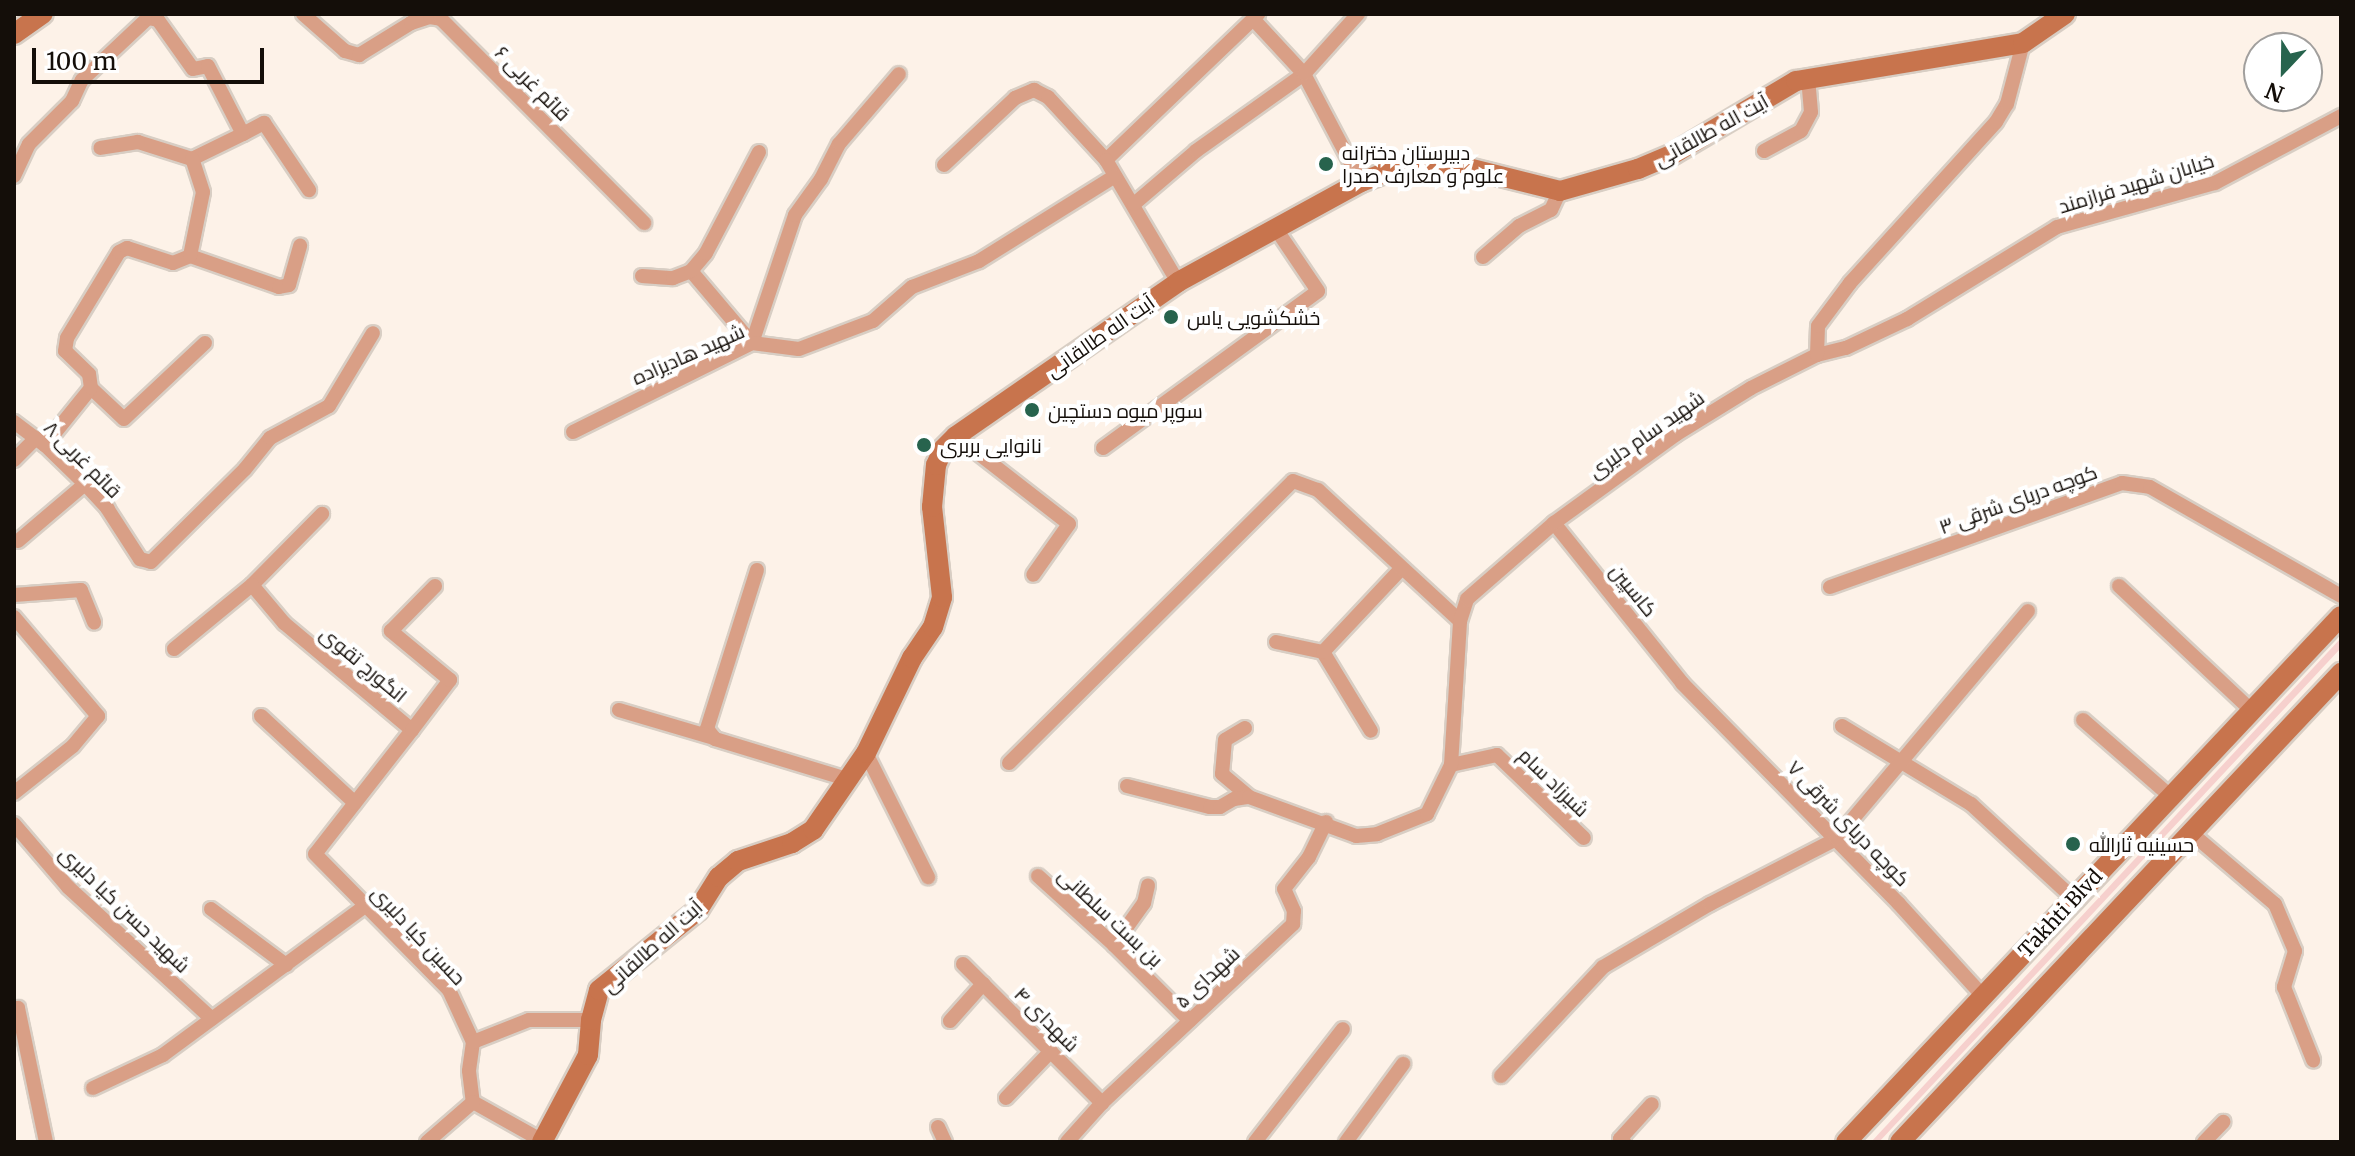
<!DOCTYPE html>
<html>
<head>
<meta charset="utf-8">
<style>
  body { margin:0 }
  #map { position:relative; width:2355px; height:1156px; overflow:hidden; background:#fdf2e8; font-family:Merriweather,Cairo,serif }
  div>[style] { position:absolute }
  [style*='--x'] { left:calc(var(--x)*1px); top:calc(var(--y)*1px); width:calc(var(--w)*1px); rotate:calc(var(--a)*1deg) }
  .green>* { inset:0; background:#f6d0cd }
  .roads { filter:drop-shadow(2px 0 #d8cec4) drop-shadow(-2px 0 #d8cec4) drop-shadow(0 2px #d8cec4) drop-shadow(0 -2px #d8cec4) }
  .street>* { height:14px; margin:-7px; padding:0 7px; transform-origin:7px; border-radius:7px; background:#d99f86 }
  .secondary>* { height:20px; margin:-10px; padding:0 10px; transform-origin:10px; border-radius:10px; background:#c8744d }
  .dots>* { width:22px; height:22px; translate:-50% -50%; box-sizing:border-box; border:4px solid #fff; border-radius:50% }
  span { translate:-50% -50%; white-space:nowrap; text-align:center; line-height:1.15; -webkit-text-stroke:8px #fff; paint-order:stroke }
  .street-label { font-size:20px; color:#140e09 }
  .poi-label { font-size:20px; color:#140e09 }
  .left { translate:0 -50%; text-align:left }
  .frame { position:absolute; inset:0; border:16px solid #140e09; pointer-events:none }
  .north { position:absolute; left:2243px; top:32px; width:80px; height:80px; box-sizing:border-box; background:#fff; border:2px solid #a19f9d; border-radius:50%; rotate:202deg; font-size:22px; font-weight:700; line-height:32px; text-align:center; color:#140e09 }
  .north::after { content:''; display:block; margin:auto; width:28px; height:36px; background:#27634d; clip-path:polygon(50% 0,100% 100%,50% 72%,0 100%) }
  .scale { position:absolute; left:32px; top:48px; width:232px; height:36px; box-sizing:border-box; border:4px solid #140e09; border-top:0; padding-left:10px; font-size:24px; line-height:28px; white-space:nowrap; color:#140e09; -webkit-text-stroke:6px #fff; paint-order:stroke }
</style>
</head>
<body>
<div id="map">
  <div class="green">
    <i style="clip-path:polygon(2341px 638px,2341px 648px,1879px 1142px,1871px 1142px)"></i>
  </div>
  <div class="roads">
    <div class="street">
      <i style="--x:303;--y:14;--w:56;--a:41.4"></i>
      <i style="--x:345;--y:51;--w:15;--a:16"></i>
      <i style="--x:359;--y:55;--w:61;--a:-31.6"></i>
      <i style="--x:411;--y:23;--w:20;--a:-18"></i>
      <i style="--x:430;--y:17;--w:11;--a:10"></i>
      <i style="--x:441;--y:19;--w:288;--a:45.1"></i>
      <i style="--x:1254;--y:20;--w:74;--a:47.2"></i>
      <i style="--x:1304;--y:74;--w:122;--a:62.2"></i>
      <i style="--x:243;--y:134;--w:24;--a:-28"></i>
      <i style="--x:264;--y:123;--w:81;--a:56.1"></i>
      <i style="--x:1764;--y:151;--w:42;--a:-28.4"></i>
      <i style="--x:1801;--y:131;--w:21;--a:-62"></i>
      <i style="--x:1811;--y:112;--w:33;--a:-95"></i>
      <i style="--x:1106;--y:160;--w:211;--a:-43.8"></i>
      <i style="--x:944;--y:165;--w:98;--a:-43.3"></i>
      <i style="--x:1015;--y:98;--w:21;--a:-23"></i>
      <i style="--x:1034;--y:90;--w:16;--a:27"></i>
      <i style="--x:1048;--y:97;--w:86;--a:47.4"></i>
      <i style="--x:1106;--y:160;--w:142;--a:59.5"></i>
      <i style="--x:14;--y:176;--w:35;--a:-65"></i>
      <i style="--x:29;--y:144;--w:61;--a:-45"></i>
      <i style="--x:72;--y:101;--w:23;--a:-65"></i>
      <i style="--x:82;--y:80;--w:91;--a:-43.2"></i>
      <i style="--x:148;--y:18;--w:10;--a:11"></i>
      <i style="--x:158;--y:20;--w:60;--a:54.5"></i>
      <i style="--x:193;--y:69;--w:15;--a:-11"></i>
      <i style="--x:208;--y:66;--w:76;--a:62.8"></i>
      <i style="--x:243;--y:134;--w:57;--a:153.9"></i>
      <i style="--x:192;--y:159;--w:57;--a:-162.5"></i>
      <i style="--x:138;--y:142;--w:38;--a:171"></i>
      <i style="--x:1134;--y:204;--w:82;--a:-40.5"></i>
      <i style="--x:1196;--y:151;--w:133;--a:-35.5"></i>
      <i style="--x:1304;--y:74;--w:81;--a:-48"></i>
      <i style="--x:190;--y:256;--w:94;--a:19.2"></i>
      <i style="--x:279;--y:287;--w:10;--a:-11"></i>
      <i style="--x:289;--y:285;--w:41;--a:-74.2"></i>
      <i style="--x:1483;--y:257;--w:48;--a:-40.7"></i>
      <i style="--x:1519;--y:226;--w:36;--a:-27"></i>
      <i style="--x:1551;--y:210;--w:21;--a:-65"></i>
      <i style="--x:691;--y:271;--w:94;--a:49.7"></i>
      <i style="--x:752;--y:343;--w:135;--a:-71.4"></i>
      <i style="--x:795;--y:215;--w:44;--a:-54.2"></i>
      <i style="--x:821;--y:179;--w:39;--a:-63"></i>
      <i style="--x:839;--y:144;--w:92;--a:-49.4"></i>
      <i style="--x:642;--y:276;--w:31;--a:4"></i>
      <i style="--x:673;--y:278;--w:19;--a:-21"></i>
      <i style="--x:691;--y:271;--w:23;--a:-50"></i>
      <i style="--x:706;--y:253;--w:114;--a:-62.3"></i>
      <i style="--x:1817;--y:355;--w:30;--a:-14"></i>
      <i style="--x:1846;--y:348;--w:68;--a:-25.4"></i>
      <i style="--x:1907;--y:319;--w:176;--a:-31.5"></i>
      <i style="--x:2057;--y:227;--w:164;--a:-15.6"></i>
      <i style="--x:2215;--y:183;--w:143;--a:-28"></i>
      <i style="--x:91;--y:388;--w:45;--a:43.2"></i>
      <i style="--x:124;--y:419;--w:111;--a:-43.2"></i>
      <i style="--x:14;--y:422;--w:39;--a:37"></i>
      <i style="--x:45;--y:445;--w:56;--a:44.3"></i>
      <i style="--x:85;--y:484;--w:33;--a:47"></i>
      <i style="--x:107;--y:508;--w:61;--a:57.1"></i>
      <i style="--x:140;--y:559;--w:11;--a:15"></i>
      <i style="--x:151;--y:562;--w:132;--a:-44.7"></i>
      <i style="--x:245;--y:469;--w:40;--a:-51"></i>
      <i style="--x:270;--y:438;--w:67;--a:-28.5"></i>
      <i style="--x:329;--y:406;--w:85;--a:-58.9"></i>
      <i style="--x:573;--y:432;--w:200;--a:-26.4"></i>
      <i style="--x:752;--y:343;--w:47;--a:7.3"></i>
      <i style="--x:799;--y:349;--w:79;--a:-20.7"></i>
      <i style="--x:873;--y:321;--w:52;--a:-41.1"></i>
      <i style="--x:912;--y:287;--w:72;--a:-21.2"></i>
      <i style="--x:979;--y:261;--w:160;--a:-32"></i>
      <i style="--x:956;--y:436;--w:143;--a:37.9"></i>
      <i style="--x:1069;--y:524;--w:62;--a:125.2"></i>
      <i style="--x:45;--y:445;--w:73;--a:-51.1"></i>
      <i style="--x:91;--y:388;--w:14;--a:-98"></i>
      <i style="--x:89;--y:374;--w:33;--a:-136"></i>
      <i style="--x:65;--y:351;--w:13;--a:-81"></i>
      <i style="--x:67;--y:338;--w:100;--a:-58.8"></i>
      <i style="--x:119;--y:252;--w:9;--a:-27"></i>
      <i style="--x:127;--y:248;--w:48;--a:18.1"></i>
      <i style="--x:173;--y:263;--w:18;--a:-22"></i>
      <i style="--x:190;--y:256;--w:65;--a:-78.5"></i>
      <i style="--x:203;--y:192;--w:35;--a:-108"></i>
      <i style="--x:1103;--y:448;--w:266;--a:-36.1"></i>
      <i style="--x:1318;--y:291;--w:75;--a:-124.1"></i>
      <i style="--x:14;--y:460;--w:31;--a:-45"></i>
      <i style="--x:1554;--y:523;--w:205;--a:51.3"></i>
      <i style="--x:1682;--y:683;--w:310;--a:45.5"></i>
      <i style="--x:1899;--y:904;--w:125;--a:47.6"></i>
      <i style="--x:18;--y:541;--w:88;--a:-40.4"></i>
      <i style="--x:757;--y:570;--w:167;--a:107.5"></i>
      <i style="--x:707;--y:729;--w:13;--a:51"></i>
      <i style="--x:715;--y:739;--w:141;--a:16.9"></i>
      <i style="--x:252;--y:585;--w:100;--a:-45.4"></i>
      <i style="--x:2119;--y:586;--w:183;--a:43.2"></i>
      <i style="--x:1830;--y:587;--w:310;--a:-19.6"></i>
      <i style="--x:2122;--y:483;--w:28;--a:8"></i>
      <i style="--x:2150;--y:487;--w:220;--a:29.7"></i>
      <i style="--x:14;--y:595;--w:67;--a:-4.3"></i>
      <i style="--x:81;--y:590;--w:35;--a:68"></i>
      <i style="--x:14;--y:617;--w:130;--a:49.7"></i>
      <i style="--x:98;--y:716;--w:39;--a:130"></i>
      <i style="--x:73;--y:746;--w:75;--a:141.5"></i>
      <i style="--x:1276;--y:642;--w:48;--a:12"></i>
      <i style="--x:1323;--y:652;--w:92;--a:58.7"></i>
      <i style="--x:174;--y:649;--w:101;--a:-39.4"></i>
      <i style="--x:252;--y:585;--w:50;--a:49.9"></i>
      <i style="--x:284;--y:623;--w:167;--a:39.9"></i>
      <i style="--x:412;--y:730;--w:157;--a:128"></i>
      <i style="--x:315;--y:854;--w:191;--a:45.4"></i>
      <i style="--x:449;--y:990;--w:57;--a:65.2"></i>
      <i style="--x:473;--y:1042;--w:29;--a:98"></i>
      <i style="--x:469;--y:1071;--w:31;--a:83"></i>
      <i style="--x:1323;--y:652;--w:114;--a:-46.8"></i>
      <i style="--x:619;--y:710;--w:99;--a:16.4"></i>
      <i style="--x:261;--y:716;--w:128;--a:42.8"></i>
      <i style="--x:2083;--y:720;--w:116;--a:41.1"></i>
      <i style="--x:1842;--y:726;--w:151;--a:31.2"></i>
      <i style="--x:1971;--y:804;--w:140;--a:42.7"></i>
      <i style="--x:1245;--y:728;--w:23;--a:149"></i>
      <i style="--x:1225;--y:740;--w:34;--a:95"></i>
      <i style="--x:1222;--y:774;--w:35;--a:40"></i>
      <i style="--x:412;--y:730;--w:63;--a:-52.8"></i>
      <i style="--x:450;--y:680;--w:77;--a:-140.3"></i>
      <i style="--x:391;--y:631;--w:63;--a:-45.6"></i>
      <i style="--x:866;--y:753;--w:139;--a:63.4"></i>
      <i style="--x:1009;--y:763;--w:400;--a:-44.8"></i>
      <i style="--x:1293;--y:481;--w:27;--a:20"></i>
      <i style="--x:1318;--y:490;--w:193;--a:42.7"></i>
      <i style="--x:1451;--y:765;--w:47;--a:-12.3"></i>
      <i style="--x:1497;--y:755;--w:120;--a:43.7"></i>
      <i style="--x:1127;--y:786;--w:86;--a:14.2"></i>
      <i style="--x:1210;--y:807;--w:10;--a:0"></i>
      <i style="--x:1220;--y:807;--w:16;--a:-30"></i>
      <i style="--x:1234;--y:799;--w:15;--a:-8"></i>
      <i style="--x:1249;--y:797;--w:114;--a:20"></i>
      <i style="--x:1356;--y:836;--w:21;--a:-5"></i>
      <i style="--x:1377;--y:834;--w:54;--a:-21.8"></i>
      <i style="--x:1427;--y:814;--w:55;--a:-63.9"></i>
      <i style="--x:1451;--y:765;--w:144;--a:-86.4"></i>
      <i style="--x:1460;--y:621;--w:23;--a:-72"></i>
      <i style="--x:1467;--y:599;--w:116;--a:-41.1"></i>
      <i style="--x:1554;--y:523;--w:150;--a:-36"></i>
      <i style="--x:1675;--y:435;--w:89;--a:-31.7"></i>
      <i style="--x:1751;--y:388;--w:74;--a:-26.6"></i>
      <i style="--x:1817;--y:355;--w:29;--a:-88"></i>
      <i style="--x:1818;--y:326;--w:54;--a:-53.3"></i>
      <i style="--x:1850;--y:283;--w:217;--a:-47.8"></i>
      <i style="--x:1996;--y:122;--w:21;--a:-59"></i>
      <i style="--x:2007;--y:104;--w:63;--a:-75.3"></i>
      <i style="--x:14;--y:824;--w:83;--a:49.4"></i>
      <i style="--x:68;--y:887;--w:195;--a:42.5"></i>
      <i style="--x:2190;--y:832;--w:111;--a:40.3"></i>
      <i style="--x:2275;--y:904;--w:51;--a:66.9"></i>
      <i style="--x:2295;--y:951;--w:38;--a:107"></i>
      <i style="--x:2284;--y:987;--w:79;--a:68.3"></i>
      <i style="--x:1038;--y:876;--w:103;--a:42.2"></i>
      <i style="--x:1114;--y:945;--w:107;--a:45"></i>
      <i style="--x:211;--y:909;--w:94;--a:36.7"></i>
      <i style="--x:1114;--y:945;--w:52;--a:-54.5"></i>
      <i style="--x:1144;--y:903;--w:18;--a:-77"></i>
      <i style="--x:963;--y:964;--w:197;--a:45"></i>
      <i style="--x:14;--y:1008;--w:4;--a:0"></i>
      <i style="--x:18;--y:1008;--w:137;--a:78.2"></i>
      <i style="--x:950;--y:1021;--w:50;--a:-48.3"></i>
      <i style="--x:473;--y:1042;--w:60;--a:-21.4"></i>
      <i style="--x:529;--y:1020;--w:62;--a:0"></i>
      <i style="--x:1501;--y:1076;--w:149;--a:-46.9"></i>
      <i style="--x:1603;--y:967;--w:124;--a:-30.5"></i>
      <i style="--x:1710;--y:904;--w:142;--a:-27.3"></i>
      <i style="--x:1836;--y:839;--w:298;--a:-49.9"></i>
      <i style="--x:93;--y:1088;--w:77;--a:-25.2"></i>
      <i style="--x:163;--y:1055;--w:251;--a:-36.4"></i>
      <i style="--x:1006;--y:1098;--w:65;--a:-46.2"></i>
      <i style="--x:473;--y:1102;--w:78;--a:29.2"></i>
      <i style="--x:938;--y:1127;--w:17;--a:65"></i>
      <i style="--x:427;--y:1142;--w:61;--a:-41"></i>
      <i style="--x:1067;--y:1142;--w:52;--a:-48.1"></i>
      <i style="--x:1102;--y:1103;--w:262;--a:-43.1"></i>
      <i style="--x:1293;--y:924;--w:13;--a:-86"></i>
      <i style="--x:1294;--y:911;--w:24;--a:-114"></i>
      <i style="--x:1284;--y:889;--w:41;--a:-52"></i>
      <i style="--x:1309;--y:857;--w:39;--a:-64"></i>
      <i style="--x:1255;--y:1142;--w:143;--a:-52.1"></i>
      <i style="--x:1346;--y:1142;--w:97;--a:-53.8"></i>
      <i style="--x:1624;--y:1142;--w:5;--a:-143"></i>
      <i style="--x:1620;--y:1139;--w:47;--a:-47.6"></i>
      <i style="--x:2204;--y:1142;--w:28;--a:-46"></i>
    </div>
    <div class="secondary">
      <i style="--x:14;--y:34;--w:35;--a:-35"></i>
      <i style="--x:542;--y:1142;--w:98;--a:-62.1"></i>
      <i style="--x:588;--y:1055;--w:35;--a:-85"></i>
      <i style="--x:591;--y:1020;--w:31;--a:-75"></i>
      <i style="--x:599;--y:990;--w:127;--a:-38.9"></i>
      <i style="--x:698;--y:910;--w:39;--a:-58"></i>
      <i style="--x:719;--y:877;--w:25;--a:-40"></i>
      <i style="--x:738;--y:861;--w:57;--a:-18.4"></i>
      <i style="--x:792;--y:843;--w:25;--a:-32"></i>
      <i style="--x:813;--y:830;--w:93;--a:-55.5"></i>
      <i style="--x:866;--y:753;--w:106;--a:-64.2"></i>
      <i style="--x:912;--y:658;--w:37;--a:-56"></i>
      <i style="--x:933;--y:627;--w:31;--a:-73"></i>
      <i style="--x:942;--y:597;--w:91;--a:-96.3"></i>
      <i style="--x:932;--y:507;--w:42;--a:-84.6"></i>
      <i style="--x:936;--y:465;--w:17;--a:-66"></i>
      <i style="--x:943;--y:449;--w:18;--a:-45"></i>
      <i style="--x:956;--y:436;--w:270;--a:-34.7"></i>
      <i style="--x:1178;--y:282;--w:209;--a:-28.7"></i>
      <i style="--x:1361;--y:182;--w:47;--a:-21.1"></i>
      <i style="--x:1405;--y:165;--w:55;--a:1"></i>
      <i style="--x:1460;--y:166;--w:103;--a:14"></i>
      <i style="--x:1560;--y:191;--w:81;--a:-15.8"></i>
      <i style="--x:1638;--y:169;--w:38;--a:-23"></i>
      <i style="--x:1673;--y:154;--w:143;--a:-30.7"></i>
      <i style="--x:1796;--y:81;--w:230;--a:-9.5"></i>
      <i style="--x:2023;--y:43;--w:51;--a:-34.6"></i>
      <i style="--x:1846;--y:1142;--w:722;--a:-46.74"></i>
      <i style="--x:1900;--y:1142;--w:644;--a:-46.76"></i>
    </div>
  </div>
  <div class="dots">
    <i style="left:1326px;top:164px;background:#27634d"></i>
    <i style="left:1171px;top:317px;background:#27634d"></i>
    <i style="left:1032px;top:410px;background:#27634d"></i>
    <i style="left:924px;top:445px;background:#27634d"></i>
    <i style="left:2073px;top:844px;background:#27634d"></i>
  </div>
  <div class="street-label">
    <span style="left:533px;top:83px;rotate:45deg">قائم غربی ۶</span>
    <span style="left:1711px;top:130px;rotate:-29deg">آیت اله طالقانی</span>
    <span style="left:2136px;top:183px;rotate:-17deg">خیابان شهید فرازمند</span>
    <span style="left:1100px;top:336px;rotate:-35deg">آیت اله طالقانی</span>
    <span style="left:688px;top:354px;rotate:-24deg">شهید هادیزاده</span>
    <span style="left:1646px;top:434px;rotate:-35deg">شهید سام دلیری</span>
    <span style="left:83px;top:459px;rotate:45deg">قائم غربی ۸</span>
    <span style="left:2018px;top:499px;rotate:-20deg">کوچه دریای شرقی ۳</span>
    <span style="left:1634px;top:590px;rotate:51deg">کاسپين</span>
    <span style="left:364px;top:664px;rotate:40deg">انگورج تقوی</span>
    <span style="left:1554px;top:782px;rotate:44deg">شیرزاد سام</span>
    <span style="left:1849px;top:823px;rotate:46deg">کوچه دریای شرقی ۷</span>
    <span style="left:125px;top:909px;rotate:44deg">شهید حسن کیا دلیری</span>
    <span style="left:2060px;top:913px;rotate:-47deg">Takhti Blvd</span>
    <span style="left:1111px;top:917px;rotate:43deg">بن بست سلطانی</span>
    <span style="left:419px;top:935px;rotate:47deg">حسین کیا دلیری</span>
    <span style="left:652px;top:946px;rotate:-42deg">آیت اله طالقانی</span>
    <span style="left:1207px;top:977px;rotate:-43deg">شهدای ۵</span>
    <span style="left:1047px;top:1019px;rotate:45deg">شهدای ۴</span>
  </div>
  <div class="poi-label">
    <span class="left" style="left:1342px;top:164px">دبیرستان دخترانه<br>علوم و معارف صدرا</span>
    <span class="left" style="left:1187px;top:317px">خشکشویی یاس</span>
    <span class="left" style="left:1048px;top:410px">سوپر میوه دستچین</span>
    <span class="left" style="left:940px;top:445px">نانوایی بربری</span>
    <span class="left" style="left:2089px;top:844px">حسینیه ثارالله</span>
  </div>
  <div class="frame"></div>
  <div class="north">N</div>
  <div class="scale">100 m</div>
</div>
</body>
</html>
